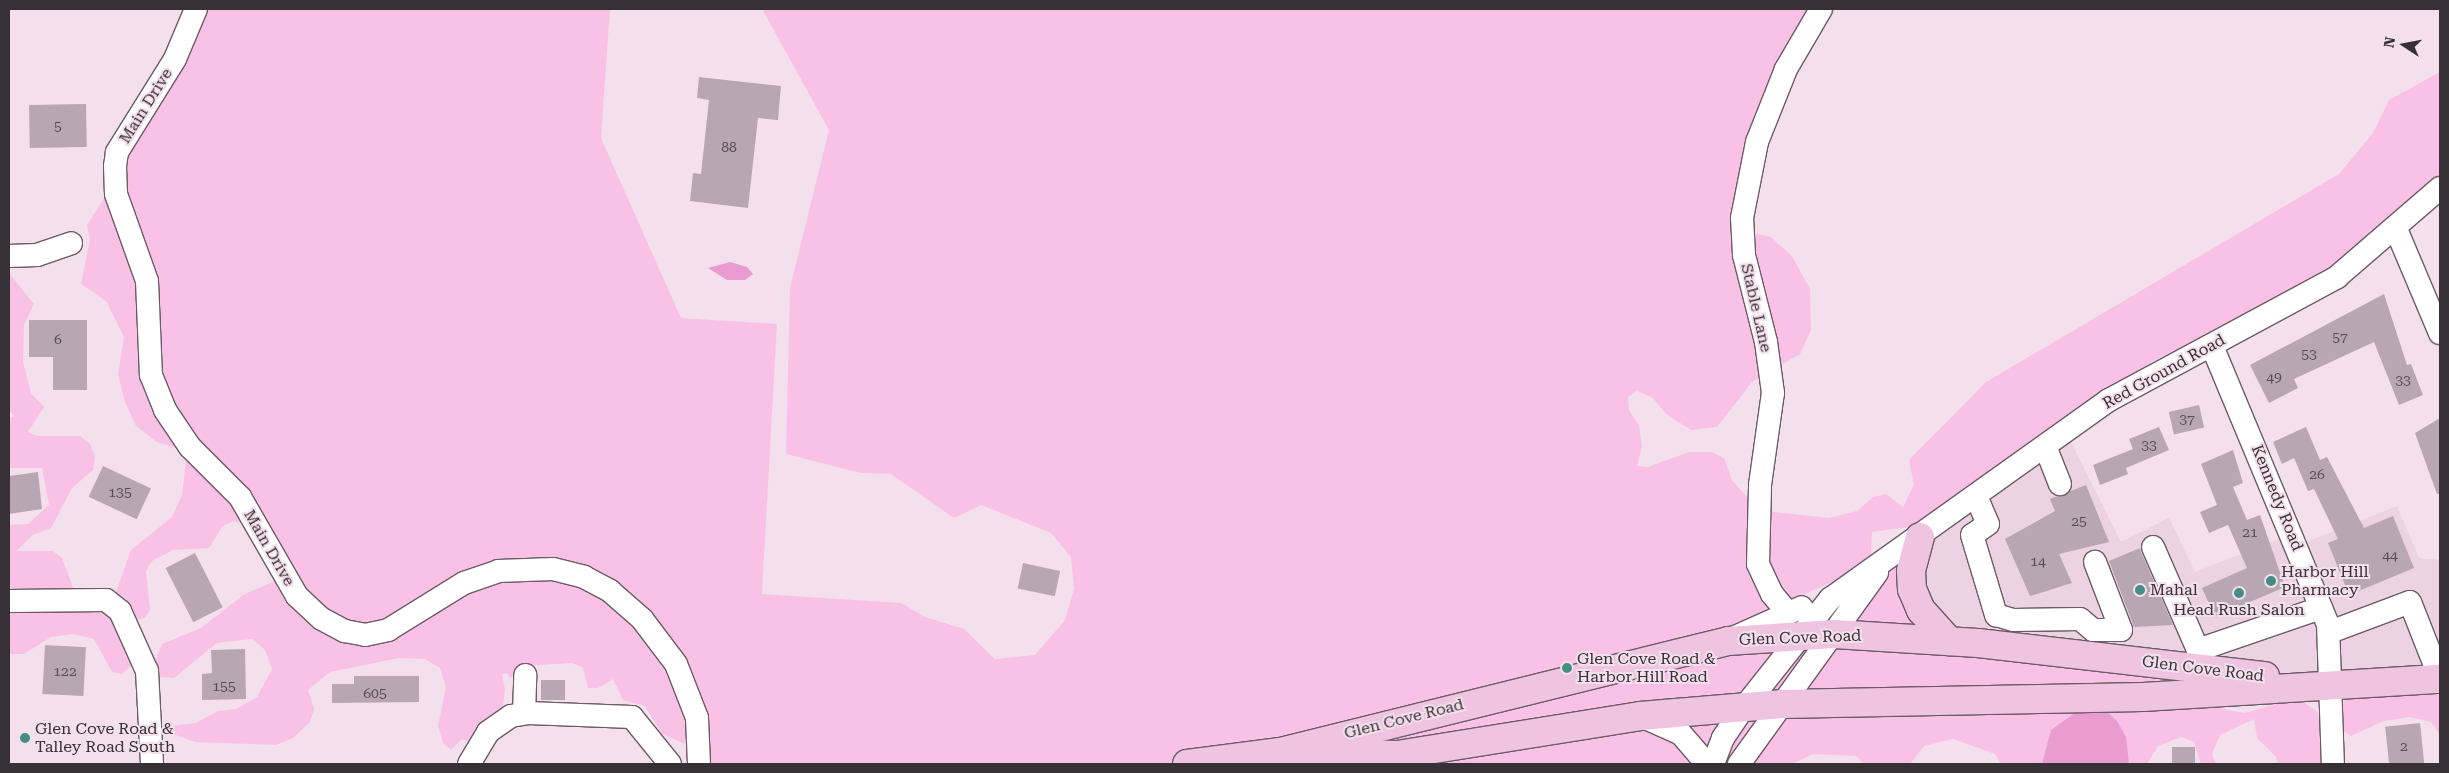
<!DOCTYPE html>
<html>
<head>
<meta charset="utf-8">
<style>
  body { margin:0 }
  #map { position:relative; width:2449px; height:773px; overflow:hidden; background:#f3e0ec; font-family:"Roboto Serif",serif }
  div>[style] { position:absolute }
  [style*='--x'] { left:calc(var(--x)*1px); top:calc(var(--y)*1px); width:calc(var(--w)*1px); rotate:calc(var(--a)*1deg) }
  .built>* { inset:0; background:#ecd2e2 }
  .green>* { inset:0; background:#fac1e7 }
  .water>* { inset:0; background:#ea9bd0 }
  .building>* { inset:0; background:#b8a7b2; transform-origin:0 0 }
  .roads { filter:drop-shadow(1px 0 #6b5b65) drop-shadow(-1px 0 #6b5b65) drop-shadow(0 1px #6b5b65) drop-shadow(0 -1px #6b5b65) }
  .minor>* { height:22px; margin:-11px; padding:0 11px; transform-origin:11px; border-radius:11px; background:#fff }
  .major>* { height:28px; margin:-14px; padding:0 14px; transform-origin:14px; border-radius:14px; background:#eec4e0 }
  .dots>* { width:14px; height:14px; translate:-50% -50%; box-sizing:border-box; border:2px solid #f3e0ec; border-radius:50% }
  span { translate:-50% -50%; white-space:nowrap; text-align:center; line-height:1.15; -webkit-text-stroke:4px #f3e0ec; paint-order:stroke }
  .number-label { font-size:14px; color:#574e54 }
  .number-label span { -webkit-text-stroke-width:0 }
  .street-label { font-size:16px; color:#373035 }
  .poi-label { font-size:16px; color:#373035 }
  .left { translate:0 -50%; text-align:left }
  .frame { position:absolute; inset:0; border:10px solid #373035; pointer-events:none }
  .north { position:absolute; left:2379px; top:20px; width:50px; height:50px; -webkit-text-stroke:4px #f3e0ec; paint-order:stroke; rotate:281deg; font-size:14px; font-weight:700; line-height:20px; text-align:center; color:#373035 }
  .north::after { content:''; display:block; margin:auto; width:18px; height:22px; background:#373035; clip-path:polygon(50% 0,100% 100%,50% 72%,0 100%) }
</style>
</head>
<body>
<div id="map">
  <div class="built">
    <i style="clip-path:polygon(2066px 432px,2121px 542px,2169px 518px,2195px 572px,2291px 534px,2296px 546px,2397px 506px,2419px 558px,2440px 560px,2440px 680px,2331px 684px,1949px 641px,1921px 610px,1913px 555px)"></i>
  </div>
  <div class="green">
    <i style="clip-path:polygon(196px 9px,610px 9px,601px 138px,681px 318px,777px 324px,762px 594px,901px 603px,925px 617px,964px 629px,995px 659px,1035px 655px,1065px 620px,1074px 589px,1071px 557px,1051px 533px,981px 505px,954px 518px,891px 474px,861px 473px,786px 454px,790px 288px,829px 130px,762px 9px,1821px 9px,1757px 142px,1752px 233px,1771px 237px,1792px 256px,1810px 289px,1811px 330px,1800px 354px,1752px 382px,1717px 427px,1691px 430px,1666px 414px,1653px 398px,1637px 391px,1628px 397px,1629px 410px,1639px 425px,1642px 448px,1637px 466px,1648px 467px,1689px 452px,1712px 452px,1724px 458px,1732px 480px,1752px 503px,1774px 512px,1829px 518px,1857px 511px,1873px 497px,1886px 494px,1903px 507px,1914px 485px,1909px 460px,1986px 382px,2339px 174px,2373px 133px,2389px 100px,2440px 72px,2440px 175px,2357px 248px,2303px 287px,2153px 361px,2057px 425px,1946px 512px,1908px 527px,1872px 532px,1871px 556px,1846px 576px,1775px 607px,1751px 626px,1802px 629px,1888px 558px,1911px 570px,1949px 641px,2331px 684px,2201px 705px,2245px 713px,2291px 700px,2305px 703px,2318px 712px,2326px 764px,2278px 764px,2276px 757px,2257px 738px,2254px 719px,2220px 735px,2212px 754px,2216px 764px,2201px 764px,2194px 742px,2181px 737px,2158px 746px,2147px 764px,2001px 764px,1995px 754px,1953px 739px,1924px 746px,1910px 764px,1864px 764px,1856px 756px,1813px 754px,1792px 764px,699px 764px,693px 737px,685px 744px,662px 734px,645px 706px,623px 700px,613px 679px,598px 688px,588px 688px,583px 668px,572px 663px,524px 666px,510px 678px,507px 673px,502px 674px,505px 690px,502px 714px,469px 742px,462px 739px,451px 750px,443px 743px,438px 726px,446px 687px,440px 668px,425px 659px,399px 658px,330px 672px,308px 690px,314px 709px,310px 722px,293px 738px,276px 745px,195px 742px,156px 728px,196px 723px,218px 711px,236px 709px,257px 697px,272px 669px,265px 650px,252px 639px,217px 643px,174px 678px,160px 677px,154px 665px,162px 644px,201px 628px,243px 595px,273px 582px,275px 568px,246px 524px,233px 521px,222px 527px,209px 548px,173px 550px,152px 561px,146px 571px,150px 610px,145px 618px,126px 622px,133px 664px,122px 674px,112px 672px,94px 639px,73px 634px,51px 637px,24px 654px,9px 654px,9px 525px,28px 524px,49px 505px,42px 468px,9px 468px,9px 418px,14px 416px,9px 410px,9px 273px,34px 304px,24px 325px,23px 362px,31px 393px,44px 407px,28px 432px,37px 436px,80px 436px,90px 444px,95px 457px,93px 470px,72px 488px,51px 528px,33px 535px,16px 551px,53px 551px,62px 558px,73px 587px,84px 596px,115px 595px,131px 550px,172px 517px,182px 495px,186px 460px,183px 450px,157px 442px,136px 426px,125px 402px,118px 375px,124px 337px,106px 301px,81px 284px,90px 240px,87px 225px,116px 179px)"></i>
    <i style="clip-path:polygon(2358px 694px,2440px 695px,2440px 735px,2431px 722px,2410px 717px,2384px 721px,2351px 736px,2339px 728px,2339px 718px,2344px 701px)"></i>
  </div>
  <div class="water">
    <i style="clip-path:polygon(730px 262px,747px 267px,753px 274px,745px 280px,727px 280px,708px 268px)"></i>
    <i style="clip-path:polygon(2079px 710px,2106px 711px,2117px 721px,2126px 737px,2129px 764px,2042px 764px,2051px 730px)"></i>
  </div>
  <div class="building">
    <i style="clip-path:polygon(699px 77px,781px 86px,778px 120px,758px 118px,748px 208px,690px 201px,693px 173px,701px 174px,709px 100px,697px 98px)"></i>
    <i style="left:86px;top:104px;width:43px;height:57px;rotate:89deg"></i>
    <i style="clip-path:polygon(2384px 294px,2407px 365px,2411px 364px,2423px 395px,2399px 405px,2374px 342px,2294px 379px,2298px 388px,2269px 403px,2250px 365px)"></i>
    <i style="clip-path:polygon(29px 320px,87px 320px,87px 390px,53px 390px,53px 357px,29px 357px)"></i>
    <i style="left:2199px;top:405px;width:23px;height:31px;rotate:77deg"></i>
    <i style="clip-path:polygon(2440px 418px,2440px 494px,2437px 494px,2415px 433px)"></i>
    <i style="clip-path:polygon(2159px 427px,2169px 450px,2126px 468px,2128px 474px,2100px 485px,2093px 465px,2133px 449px,2129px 439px)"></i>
    <i style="clip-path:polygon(2306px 427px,2320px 460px,2327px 457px,2364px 528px,2393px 516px,2414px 568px,2349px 595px,2328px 543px,2338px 539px,2314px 489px,2308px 491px,2294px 458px,2282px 464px,2273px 442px)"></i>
    <i style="clip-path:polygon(2233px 450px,2243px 483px,2233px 487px,2247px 520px,2260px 515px,2285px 587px,2215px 617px,2202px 588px,2247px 568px,2228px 525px,2209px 533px,2200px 512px,2217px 505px,2201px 464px)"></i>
    <i style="left:103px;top:466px;width:53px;height:34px;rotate:25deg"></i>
    <i style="clip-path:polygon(38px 472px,42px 509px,9px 514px,9px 476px)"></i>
    <i style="clip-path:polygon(2086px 485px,2109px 542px,2059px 554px,2072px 583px,2030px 596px,2005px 539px,2055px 511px,2050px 499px)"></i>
    <i style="clip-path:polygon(2140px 548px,2141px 552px,2173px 625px,2134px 627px,2109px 561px)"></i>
    <i style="left:195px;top:553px;width:61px;height:33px;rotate:63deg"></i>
    <i style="left:1023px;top:563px;width:38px;height:26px;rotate:12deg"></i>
    <i style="left:45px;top:645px;width:41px;height:49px;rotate:3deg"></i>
    <i style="clip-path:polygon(245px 649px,246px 699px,202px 700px,202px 674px,212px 673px,211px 650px)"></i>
    <i style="clip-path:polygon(354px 676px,419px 676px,419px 702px,332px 703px,332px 684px,354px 684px)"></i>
    <i style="left:541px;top:680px;width:24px;height:20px"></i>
    <i style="left:2420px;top:723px;width:41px;height:35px;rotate:84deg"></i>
    <i style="left:2195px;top:747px;width:17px;height:23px;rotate:90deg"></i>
  </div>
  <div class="roads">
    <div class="minor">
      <i style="--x:196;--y:9;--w:54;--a:112.8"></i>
      <i style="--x:175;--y:59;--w:110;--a:121.9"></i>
      <i style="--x:117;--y:152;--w:14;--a:98"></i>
      <i style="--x:115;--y:166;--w:28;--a:88"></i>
      <i style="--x:116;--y:194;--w:92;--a:70.4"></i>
      <i style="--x:147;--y:281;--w:94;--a:87.6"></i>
      <i style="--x:151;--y:375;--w:38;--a:68"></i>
      <i style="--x:165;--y:410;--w:45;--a:56"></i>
      <i style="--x:190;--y:447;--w:71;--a:45"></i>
      <i style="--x:240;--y:497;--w:114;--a:60.1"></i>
      <i style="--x:297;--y:596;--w:34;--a:43"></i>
      <i style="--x:322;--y:619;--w:26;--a:28"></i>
      <i style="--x:345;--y:631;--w:20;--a:11"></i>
      <i style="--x:365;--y:635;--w:24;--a:-12"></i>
      <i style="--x:388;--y:630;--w:89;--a:-31.7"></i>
      <i style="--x:464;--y:583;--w:36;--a:-19"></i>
      <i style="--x:498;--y:571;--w:55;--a:-2.1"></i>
      <i style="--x:553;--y:569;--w:32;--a:14"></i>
      <i style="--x:584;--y:577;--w:30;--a:28"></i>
      <i style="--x:610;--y:591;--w:43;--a:41.2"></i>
      <i style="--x:642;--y:619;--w:56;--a:52.9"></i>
      <i style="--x:676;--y:664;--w:58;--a:68.7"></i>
      <i style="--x:697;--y:718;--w:46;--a:87.5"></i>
      <i style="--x:2396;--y:229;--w:113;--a:67.1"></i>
      <i style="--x:9;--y:256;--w:28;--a:-2"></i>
      <i style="--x:37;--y:255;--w:36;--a:-19"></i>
      <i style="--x:2212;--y:346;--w:301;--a:67.4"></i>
      <i style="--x:2328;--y:624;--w:140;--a:88"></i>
      <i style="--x:2045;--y:446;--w:41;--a:68.5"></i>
      <i style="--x:1976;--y:496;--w:30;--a:67"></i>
      <i style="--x:1988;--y:524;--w:19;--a:145"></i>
      <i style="--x:1972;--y:535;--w:84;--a:73.3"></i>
      <i style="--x:1996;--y:615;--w:18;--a:16"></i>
      <i style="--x:2013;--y:620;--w:67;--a:-0.9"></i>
      <i style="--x:2080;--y:619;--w:17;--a:40"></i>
      <i style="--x:2093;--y:630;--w:28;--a:0"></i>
      <i style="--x:2121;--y:630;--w:73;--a:-110.9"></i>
      <i style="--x:2153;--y:547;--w:112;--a:66.4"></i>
      <i style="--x:9;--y:601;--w:97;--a:-0.6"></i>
      <i style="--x:106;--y:600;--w:18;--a:38"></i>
      <i style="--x:120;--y:611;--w:66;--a:65.8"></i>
      <i style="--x:147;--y:671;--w:93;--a:86.9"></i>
      <i style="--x:1788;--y:613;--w:25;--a:-130"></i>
      <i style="--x:1772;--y:594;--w:33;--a:-115"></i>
      <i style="--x:1758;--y:564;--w:79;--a:-88.5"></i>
      <i style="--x:1760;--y:485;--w:93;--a:-82"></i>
      <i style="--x:1773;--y:393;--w:51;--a:-97.8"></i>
      <i style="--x:1766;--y:342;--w:90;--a:-104.2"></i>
      <i style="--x:1744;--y:255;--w:37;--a:-93"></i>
      <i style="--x:1742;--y:218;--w:77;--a:-78.8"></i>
      <i style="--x:1757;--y:142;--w:79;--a:-68.3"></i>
      <i style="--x:1786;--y:69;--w:69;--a:-59.7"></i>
      <i style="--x:2330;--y:632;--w:85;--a:-20.6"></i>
      <i style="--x:2410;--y:602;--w:82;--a:68.5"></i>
      <i style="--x:1735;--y:637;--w:73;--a:-24.1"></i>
      <i style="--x:2197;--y:668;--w:18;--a:-87"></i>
      <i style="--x:2198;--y:650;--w:130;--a:-18.9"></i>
      <i style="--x:524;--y:713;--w:38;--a:-88"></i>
      <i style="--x:1641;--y:716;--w:44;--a:24.2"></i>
      <i style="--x:1681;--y:734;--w:40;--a:49"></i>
      <i style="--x:469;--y:764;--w:37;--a:-59"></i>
      <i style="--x:488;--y:732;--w:28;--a:-35"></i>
      <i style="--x:511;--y:716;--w:17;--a:-10"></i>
      <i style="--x:528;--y:713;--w:104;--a:2.2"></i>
      <i style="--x:632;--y:717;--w:60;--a:51"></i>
      <i style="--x:1713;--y:764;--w:28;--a:-69"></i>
      <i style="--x:1723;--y:738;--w:34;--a:-56"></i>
      <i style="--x:1742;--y:710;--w:142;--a:-51.6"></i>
      <i style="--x:1830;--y:599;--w:343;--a:-35.5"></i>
      <i style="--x:2109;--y:400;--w:259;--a:-28.3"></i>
      <i style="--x:2337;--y:277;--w:136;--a:-40.8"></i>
      <i style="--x:1739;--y:764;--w:236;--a:-54.2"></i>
    </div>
    <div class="major">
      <i style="--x:1920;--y:537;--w:35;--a:105"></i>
      <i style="--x:1911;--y:571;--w:18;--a:87"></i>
      <i style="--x:1912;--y:589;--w:23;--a:67"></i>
      <i style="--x:1921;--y:610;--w:42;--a:47.9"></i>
      <i style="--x:1280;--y:752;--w:117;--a:1.5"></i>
      <i style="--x:1397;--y:755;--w:246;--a:-9.1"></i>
      <i style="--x:1640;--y:716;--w:143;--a:-4.8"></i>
      <i style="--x:1782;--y:704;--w:361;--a:-1.1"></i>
      <i style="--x:2143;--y:697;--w:298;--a:-3.5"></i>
      <i style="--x:1187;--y:764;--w:94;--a:-7.4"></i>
      <i style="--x:1280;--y:752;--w:462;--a:-13.9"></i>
      <i style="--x:1728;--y:641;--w:106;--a:-3.8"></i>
      <i style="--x:1834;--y:634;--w:144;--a:3.6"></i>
      <i style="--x:1978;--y:643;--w:289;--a:6.6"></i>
    </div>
  </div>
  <div class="dots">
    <i style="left:2271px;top:581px;background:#468d88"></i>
    <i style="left:2140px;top:590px;background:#468d88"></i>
    <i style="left:2239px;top:593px;background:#468d88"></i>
    <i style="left:1567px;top:668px;background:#468d88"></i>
    <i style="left:25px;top:738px;background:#468d88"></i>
  </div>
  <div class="number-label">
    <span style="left:58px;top:126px">5</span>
    <span style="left:729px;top:147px">88</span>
    <span style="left:2340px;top:337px">57</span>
    <span style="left:58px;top:339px">6</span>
    <span style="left:2309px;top:354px">53</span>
    <span style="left:2274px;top:377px">49</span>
    <span style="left:2403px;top:380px">33</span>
    <span style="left:2187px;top:419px">37</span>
    <span style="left:2149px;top:445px">33</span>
    <span style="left:2317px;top:474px">26</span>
    <span style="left:120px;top:492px">135</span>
    <span style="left:2079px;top:521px">25</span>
    <span style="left:2250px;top:532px">21</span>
    <span style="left:2390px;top:555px">44</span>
    <span style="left:2038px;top:561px">14</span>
    <span style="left:65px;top:671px">122</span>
    <span style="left:224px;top:686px">155</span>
    <span style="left:375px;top:693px">605</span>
    <span style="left:2404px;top:746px">2</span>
  </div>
  <div class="street-label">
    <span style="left:146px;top:106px;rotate:-58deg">Main Drive</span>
    <span style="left:1756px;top:308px;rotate:77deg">Stable Lane</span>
    <span style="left:2164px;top:372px;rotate:-29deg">Red Ground Road</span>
    <span style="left:2277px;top:498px;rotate:68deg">Kennedy Road</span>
    <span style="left:269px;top:548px;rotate:60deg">Main Drive</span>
    <span style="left:1800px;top:638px;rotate:-2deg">Glen Cove Road</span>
    <span style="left:2203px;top:669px;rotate:7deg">Glen Cove Road</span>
    <span style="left:1404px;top:719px;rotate:-14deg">Glen Cove Road</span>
  </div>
  <div class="poi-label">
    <span class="left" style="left:2281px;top:581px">Harbor Hill<br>Pharmacy</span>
    <span class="left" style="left:2150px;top:590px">Mahal</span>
    <span style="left:2239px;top:610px">Head Rush Salon</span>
    <span class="left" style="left:1577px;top:668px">Glen Cove Road &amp;<br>Harbor Hill Road</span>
    <span class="left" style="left:35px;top:738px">Glen Cove Road &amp;<br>Talley Road South</span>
  </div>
  <div class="frame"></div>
  <div class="north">N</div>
</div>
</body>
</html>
